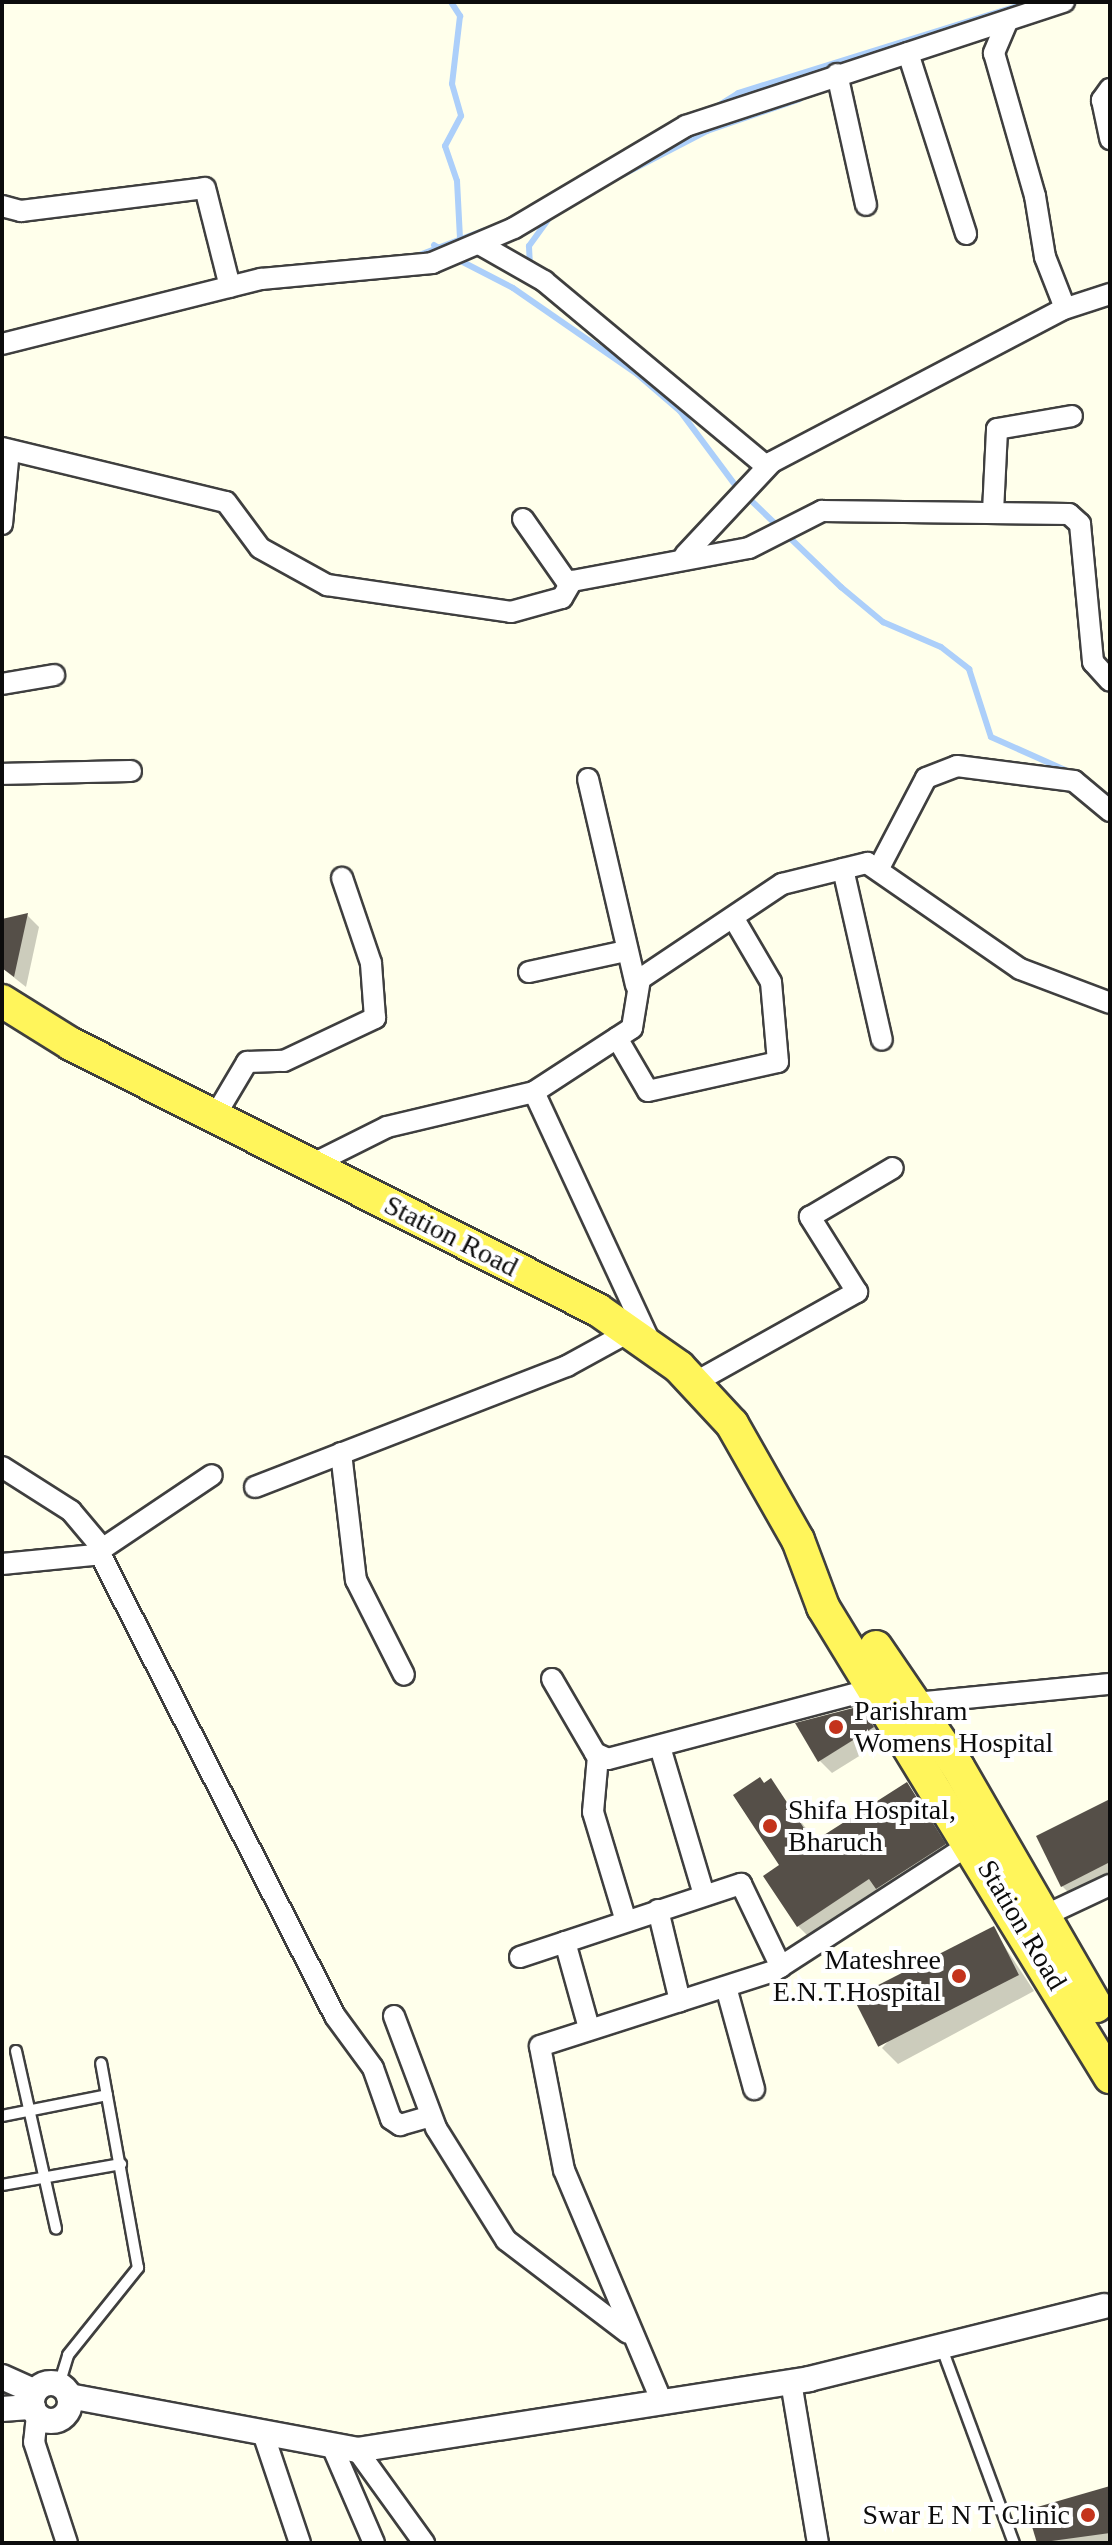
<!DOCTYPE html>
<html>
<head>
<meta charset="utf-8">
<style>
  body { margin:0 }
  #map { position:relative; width:1112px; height:2545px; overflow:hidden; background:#ffffeb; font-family:"Times New Roman",serif }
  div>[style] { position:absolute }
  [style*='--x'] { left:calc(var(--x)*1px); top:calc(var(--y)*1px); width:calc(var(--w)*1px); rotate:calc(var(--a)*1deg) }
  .shadow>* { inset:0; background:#0003 }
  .stream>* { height:6px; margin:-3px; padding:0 3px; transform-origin:3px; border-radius:3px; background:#accffa }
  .building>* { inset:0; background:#554f48; transform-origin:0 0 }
  .roads { filter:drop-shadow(2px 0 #3f3f3f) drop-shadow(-2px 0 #3f3f3f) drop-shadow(0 2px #3f3f3f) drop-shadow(0 -2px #3f3f3f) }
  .service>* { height:10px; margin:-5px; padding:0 5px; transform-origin:5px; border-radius:5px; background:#fff }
  .minor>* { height:20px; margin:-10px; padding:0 10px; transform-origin:10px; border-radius:10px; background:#fff }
  .tertiary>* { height:24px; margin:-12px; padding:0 12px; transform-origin:12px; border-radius:12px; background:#fff }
  .tertiary>.ring { margin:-12px; padding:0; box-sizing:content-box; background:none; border:24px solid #fff; border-radius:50% }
  .primary>* { height:32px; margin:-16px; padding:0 16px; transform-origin:16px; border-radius:16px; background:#fff55b }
  .dots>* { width:22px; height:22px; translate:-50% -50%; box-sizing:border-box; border:4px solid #fff; border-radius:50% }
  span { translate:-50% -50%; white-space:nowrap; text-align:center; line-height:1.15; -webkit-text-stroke:8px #fff; paint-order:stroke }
  .street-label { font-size:28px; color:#0c0c0c }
  .poi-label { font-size:28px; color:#0c0c0c }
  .left { translate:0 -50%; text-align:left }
  .right { translate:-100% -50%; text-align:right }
  .frame { position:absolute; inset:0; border:4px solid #0c0c0c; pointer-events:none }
</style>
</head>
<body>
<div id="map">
  <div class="shadow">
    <i style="clip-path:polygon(27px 915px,39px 927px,26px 987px,2px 968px,2px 921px)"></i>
    <i style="clip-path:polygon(860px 1708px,885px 1740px,832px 1773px,820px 1761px)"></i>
    <i style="clip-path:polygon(771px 1781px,816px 1842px,907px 1784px,958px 1859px,812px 1940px,798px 1926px,782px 1865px,765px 1785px)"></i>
    <i style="clip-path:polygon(1110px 1802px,1110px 1886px,1078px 1902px,1062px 1886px)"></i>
    <i style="clip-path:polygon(993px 1929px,1034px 1991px,898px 2064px,882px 2048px)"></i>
    <i style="clip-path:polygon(1110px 2488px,1110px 2543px,1039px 2543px,1030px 2511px)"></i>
  </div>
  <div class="stream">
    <i style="--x:451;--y:2;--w:17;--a:57"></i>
    <i style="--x:460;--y:16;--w:68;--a:96.7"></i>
    <i style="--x:452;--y:84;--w:33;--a:74"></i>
    <i style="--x:461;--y:116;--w:34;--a:118"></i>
    <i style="--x:445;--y:146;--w:37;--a:71"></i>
    <i style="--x:457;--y:181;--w:57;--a:87"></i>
    <i style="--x:716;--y:107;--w:26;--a:-32"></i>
    <i style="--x:738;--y:93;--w:306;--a:-17.3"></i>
    <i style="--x:622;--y:175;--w:96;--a:-27.4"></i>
    <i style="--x:707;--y:131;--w:98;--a:-19"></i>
    <i style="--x:434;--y:245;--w:13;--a:32"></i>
    <i style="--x:414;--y:257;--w:76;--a:-20.8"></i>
    <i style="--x:455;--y:258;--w:65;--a:27.3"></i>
    <i style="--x:513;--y:288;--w:151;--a:34.7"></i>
    <i style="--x:637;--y:374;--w:57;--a:40.7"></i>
    <i style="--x:680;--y:411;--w:94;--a:53.3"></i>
    <i style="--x:736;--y:486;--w:146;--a:43.9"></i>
    <i style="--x:841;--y:587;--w:55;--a:39.8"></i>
    <i style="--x:883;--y:622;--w:63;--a:23.3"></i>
    <i style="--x:941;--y:647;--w:36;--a:38"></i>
    <i style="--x:969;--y:669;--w:71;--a:72.1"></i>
    <i style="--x:991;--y:737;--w:91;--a:24"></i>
    <i style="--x:530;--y:266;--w:20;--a:-93"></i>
    <i style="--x:529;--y:246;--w:41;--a:-54"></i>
  </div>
  <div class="building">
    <i style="clip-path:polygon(28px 913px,14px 977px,2px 968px,2px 919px)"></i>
    <i style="clip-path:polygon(861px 1706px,874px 1727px,818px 1762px,795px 1723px)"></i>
    <i style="clip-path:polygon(760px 1777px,764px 1783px,771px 1778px,813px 1842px,907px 1782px,946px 1844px,876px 1889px,869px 1879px,797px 1927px,763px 1876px,779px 1865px,733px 1795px)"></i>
    <i style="clip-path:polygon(1110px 1799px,1110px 1862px,1061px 1887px,1036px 1836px)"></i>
    <i style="left:994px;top:1926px;width:55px;height:158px;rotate:63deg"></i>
    <i style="clip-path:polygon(1110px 2486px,1110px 2533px,1037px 2543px,1027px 2510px)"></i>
  </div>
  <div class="roads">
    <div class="service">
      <i style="--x:16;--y:2051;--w:182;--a:77.3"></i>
      <i style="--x:2;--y:2116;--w:107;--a:-11.3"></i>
      <i style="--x:2;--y:2185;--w:121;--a:-10"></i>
      <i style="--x:941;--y:2346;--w:210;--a:69.7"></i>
      <i style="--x:59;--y:2385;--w:31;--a:-73"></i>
      <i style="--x:68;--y:2355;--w:112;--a:-51.2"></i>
      <i style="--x:138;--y:2268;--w:208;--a:-100.2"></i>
    </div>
    <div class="minor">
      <i style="--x:1007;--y:22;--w:34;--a:113"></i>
      <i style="--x:994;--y:53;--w:149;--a:74"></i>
      <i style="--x:1035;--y:196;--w:62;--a:80.7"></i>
      <i style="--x:1045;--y:257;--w:55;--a:68.6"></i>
      <i style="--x:908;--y:53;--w:190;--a:72.2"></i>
      <i style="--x:837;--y:74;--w:134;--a:77.5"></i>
      <i style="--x:1110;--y:89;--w:14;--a:126"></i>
      <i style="--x:1102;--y:100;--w:40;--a:78"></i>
      <i style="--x:2;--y:206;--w:20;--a:15"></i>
      <i style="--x:21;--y:211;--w:185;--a:-7.1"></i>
      <i style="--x:205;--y:188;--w:102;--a:75.8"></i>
      <i style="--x:481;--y:245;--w:73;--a:29.7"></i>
      <i style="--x:544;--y:281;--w:289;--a:39.8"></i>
      <i style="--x:2;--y:344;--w:267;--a:-14.1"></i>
      <i style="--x:261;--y:279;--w:172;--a:-5.3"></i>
      <i style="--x:432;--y:263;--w:89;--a:-23.1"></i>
      <i style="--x:514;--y:228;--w:200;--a:-30.7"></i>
      <i style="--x:686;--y:126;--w:398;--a:-18.2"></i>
      <i style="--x:2;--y:448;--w:230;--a:13.6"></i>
      <i style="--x:226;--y:502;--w:57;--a:53.5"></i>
      <i style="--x:260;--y:548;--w:77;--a:28.9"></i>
      <i style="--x:327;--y:585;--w:186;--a:8.3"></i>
      <i style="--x:511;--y:612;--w:53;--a:-15.4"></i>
      <i style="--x:562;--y:598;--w:20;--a:-60"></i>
      <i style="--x:993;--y:512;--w:83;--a:-87.2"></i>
      <i style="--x:997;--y:429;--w:76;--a:-9.8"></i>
      <i style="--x:523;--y:519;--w:77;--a:55.1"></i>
      <i style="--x:567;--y:582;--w:185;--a:-10.6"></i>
      <i style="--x:749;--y:548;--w:82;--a:-26.9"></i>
      <i style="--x:822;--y:511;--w:247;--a:0.7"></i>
      <i style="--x:1069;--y:514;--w:15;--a:42"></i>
      <i style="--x:1080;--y:524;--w:139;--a:84.6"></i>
      <i style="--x:1093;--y:662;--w:25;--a:48"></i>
      <i style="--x:2;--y:524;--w:74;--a:-84.6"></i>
      <i style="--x:685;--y:555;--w:127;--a:-46.9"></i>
      <i style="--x:772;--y:462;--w:327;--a:-27.7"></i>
      <i style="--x:1061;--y:310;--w:52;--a:-18.1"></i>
      <i style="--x:2;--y:684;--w:53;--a:-9.8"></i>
      <i style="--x:2;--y:774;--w:129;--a:-1.3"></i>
      <i style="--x:588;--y:779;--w:212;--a:76.9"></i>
      <i style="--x:880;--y:866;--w:99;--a:-62.4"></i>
      <i style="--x:926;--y:778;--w:33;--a:-21"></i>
      <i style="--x:957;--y:766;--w:118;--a:7.3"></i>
      <i style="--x:1074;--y:781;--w:47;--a:39.8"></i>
      <i style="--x:843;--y:869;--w:175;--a:77.2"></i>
      <i style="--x:529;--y:972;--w:99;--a:-12.2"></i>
      <i style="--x:617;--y:1038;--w:61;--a:59.7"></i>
      <i style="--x:648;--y:1091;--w:133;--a:-12.6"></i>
      <i style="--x:778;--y:1062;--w:80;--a:-95"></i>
      <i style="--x:771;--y:982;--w:73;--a:-120.4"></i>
      <i style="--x:534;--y:1092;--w:117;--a:-33.1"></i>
      <i style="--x:632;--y:1028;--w:50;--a:-80.7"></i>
      <i style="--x:640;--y:979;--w:171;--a:-33.8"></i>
      <i style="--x:782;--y:884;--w:88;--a:-13.9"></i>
      <i style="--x:867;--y:863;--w:186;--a:34.7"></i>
      <i style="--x:1020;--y:969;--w:96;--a:20.7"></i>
      <i style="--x:215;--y:1116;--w:63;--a:-59.3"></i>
      <i style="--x:247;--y:1062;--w:37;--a:-2"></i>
      <i style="--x:284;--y:1061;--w:101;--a:-25.3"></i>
      <i style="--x:375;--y:1018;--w:55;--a:-94.2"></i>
      <i style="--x:371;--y:963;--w:90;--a:-108.8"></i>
      <i style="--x:311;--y:1165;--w:85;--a:-26.6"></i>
      <i style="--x:387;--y:1127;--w:151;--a:-13.4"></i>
      <i style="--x:534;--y:1092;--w:278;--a:65.1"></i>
      <i style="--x:694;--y:1383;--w:187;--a:-29.2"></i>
      <i style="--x:857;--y:1292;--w:89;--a:-122.1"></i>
      <i style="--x:810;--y:1217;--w:96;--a:-30.6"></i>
      <i style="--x:341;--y:1453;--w:128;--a:83.3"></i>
      <i style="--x:356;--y:1580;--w:106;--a:63.2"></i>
      <i style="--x:2;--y:1467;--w:82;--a:32.5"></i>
      <i style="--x:71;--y:1511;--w:50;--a:49.9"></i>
      <i style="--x:255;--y:1487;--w:335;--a:-21.2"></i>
      <i style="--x:567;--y:1366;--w:71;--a:-28.7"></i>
      <i style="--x:99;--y:1552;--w:521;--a:63.04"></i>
      <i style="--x:335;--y:2016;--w:64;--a:53.8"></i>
      <i style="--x:373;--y:2068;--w:54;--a:70.6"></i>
      <i style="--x:391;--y:2119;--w:11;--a:34"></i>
      <i style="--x:400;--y:2125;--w:32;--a:-16"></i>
      <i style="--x:2;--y:1564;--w:91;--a:-5.6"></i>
      <i style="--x:93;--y:1555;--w:143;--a:-33.9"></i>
      <i style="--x:552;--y:1679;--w:86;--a:59.8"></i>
      <i style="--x:595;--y:1753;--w:14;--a:25"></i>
      <i style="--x:608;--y:1759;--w:278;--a:-14.8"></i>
      <i style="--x:905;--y:1704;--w:206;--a:-5.6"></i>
      <i style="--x:660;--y:1747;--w:154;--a:73.4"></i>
      <i style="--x:598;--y:1756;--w:56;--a:95.1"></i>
      <i style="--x:593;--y:1812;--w:114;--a:73.2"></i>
      <i style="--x:658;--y:1910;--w:94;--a:76.4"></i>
      <i style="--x:1044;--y:1916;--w:73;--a:-25.2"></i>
      <i style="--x:565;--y:1942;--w:89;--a:74.4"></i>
      <i style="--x:520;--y:1957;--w:233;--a:-18.3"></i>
      <i style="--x:741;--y:1884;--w:92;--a:64.3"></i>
      <i style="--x:726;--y:1987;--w:106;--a:74.6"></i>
      <i style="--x:394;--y:2016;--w:120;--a:69.4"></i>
      <i style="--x:436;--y:2128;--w:132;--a:58"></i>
      <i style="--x:506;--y:2240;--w:153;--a:37.3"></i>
      <i style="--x:791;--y:2382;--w:163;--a:80.5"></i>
      <i style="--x:662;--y:2402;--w:252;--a:-112.9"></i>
      <i style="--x:564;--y:2170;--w:126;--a:-101"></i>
      <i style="--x:540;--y:2046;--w:246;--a:-17.8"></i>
      <i style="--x:774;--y:1971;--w:236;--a:-32.9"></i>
      <i style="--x:37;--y:2415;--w:27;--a:96"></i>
      <i style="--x:34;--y:2442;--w:106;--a:71.9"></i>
      <i style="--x:264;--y:2436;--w:113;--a:71.4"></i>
      <i style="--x:332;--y:2446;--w:106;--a:66.6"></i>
      <i style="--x:357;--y:2450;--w:115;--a:54.2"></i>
    </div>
    <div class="tertiary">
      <i style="--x:2;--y:2377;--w:36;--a:24"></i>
      <i class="ring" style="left:32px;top:2383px;width:14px;height:14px"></i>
      <i style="--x:69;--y:2396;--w:293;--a:10.6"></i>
      <i style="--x:357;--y:2450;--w:458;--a:-8.9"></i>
      <i style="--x:809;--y:2379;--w:304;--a:-13.9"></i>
      <i style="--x:2;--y:2409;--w:31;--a:-4"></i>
    </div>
    <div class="primary">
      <i style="--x:2;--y:1001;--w:81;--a:31.9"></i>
      <i style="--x:71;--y:1044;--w:590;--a:26.78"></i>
      <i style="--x:598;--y:1310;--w:99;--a:35.1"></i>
      <i style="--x:679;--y:1367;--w:78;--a:47.1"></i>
      <i style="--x:732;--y:1424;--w:133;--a:60.4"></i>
      <i style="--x:798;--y:1540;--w:72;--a:69.5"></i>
      <i style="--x:823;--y:1607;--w:551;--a:58.59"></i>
      <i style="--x:876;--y:1647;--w:145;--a:55.7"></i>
      <i style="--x:958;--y:1767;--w:276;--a:60"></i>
    </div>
  </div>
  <div class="dots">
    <i style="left:836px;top:1727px;background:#c4331c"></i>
    <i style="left:770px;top:1826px;background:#c4331c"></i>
    <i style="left:959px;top:1976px;background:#c4331c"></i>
    <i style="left:1088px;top:2515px;background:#c4331c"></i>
  </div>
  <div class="street-label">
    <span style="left:451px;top:1236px;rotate:27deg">Station Road</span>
    <span style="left:1022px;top:1925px;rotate:59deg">Station Road</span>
  </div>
  <div class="poi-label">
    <span class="left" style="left:854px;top:1727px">Parishram<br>Womens Hospital</span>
    <span class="left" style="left:788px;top:1826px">Shifa Hospital,<br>Bharuch</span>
    <span class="right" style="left:941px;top:1976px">Mateshree<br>E.N.T.Hospital</span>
    <span class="right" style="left:1070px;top:2515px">Swar E N T Clinic</span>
  </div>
  <div class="frame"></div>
</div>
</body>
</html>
